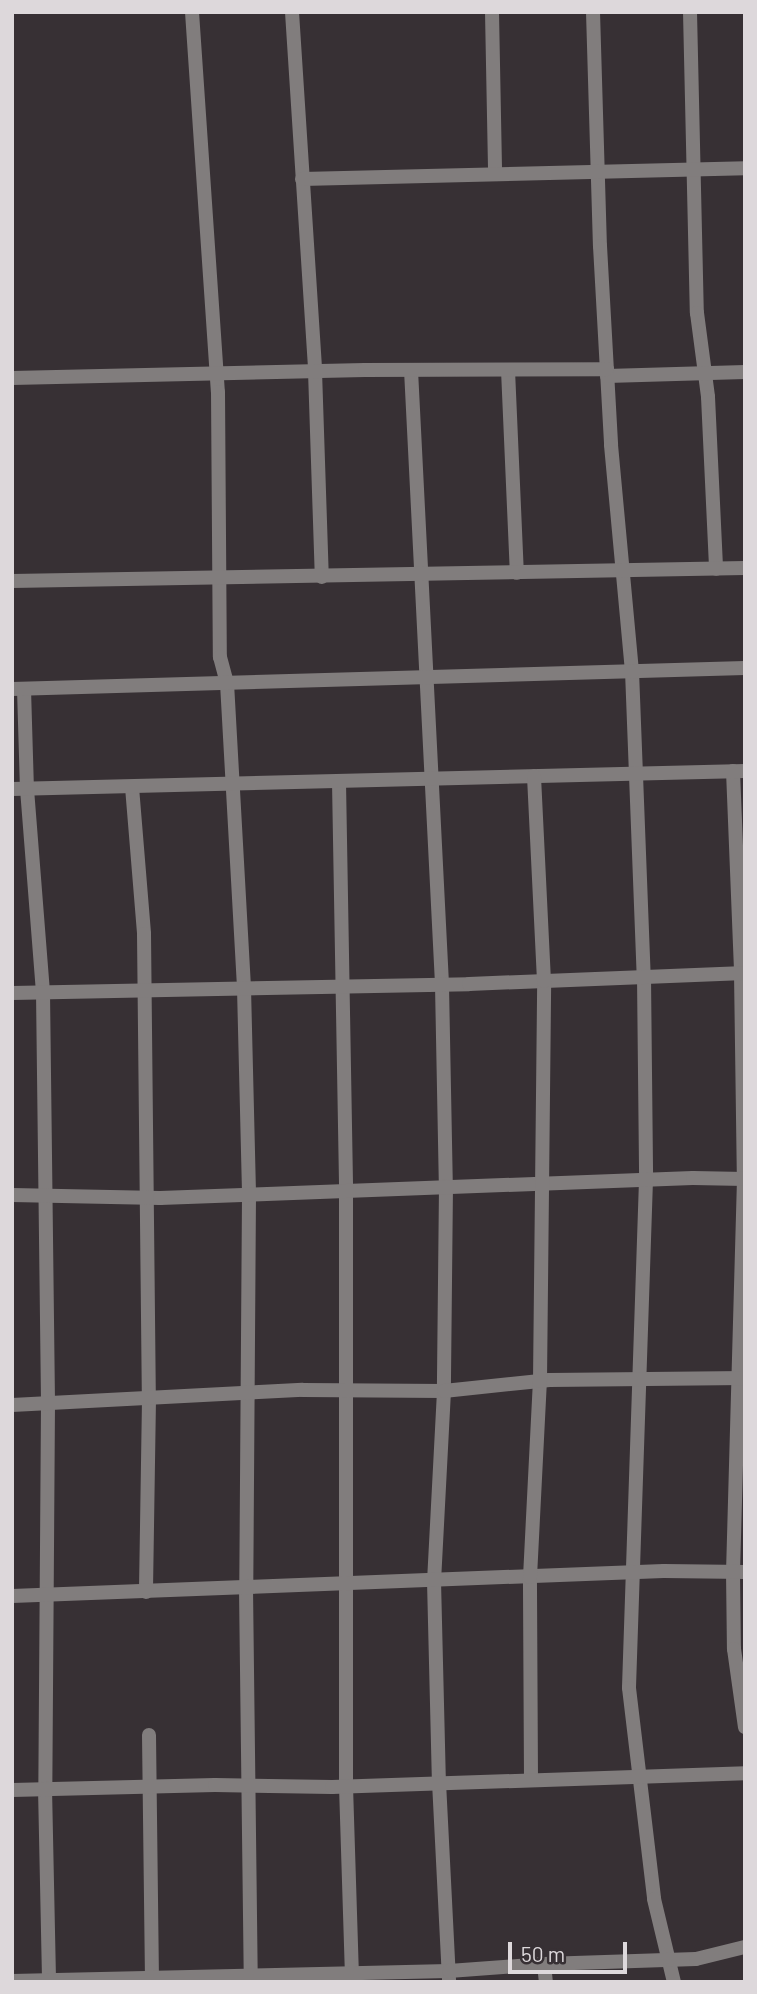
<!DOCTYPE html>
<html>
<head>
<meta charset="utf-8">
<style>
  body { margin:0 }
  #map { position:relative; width:757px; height:1994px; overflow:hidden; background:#373034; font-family:Barlow,sans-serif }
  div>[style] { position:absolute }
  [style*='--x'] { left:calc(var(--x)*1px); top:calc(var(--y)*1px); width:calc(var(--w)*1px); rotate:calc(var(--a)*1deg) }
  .minor>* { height:14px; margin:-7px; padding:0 7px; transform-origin:7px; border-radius:7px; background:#817d7d }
  .tertiary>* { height:14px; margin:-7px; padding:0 7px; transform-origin:7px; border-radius:7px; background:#817d7d }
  span { translate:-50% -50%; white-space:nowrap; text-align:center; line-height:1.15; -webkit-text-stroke:5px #373034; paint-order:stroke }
  .frame { position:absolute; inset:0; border:14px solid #ddd8db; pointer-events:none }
  .scale { position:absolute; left:508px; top:1942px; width:119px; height:32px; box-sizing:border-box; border:4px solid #ddd8db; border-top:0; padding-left:9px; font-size:21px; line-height:24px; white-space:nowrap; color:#ddd8db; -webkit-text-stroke:5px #373034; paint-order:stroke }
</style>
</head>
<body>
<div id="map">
  <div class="minor">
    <i style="--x:192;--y:12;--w:381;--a:86.1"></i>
    <i style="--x:218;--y:392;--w:265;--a:89.6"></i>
    <i style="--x:220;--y:657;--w:27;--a:75"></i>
    <i style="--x:227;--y:683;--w:305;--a:86.8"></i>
    <i style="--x:244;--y:988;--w:207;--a:88.6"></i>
    <i style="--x:249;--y:1195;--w:393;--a:90.4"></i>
    <i style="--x:246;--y:1588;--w:394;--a:89.3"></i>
    <i style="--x:292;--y:12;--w:360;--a:86.3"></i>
    <i style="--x:315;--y:371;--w:206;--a:88.1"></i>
    <i style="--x:492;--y:12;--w:162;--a:88.9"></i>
    <i style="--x:593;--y:12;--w:234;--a:88.3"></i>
    <i style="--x:600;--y:246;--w:199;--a:86.8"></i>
    <i style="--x:611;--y:445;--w:227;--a:84.7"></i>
    <i style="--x:632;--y:671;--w:306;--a:87.8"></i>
    <i style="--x:644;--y:977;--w:203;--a:89.4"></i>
    <i style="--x:646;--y:1180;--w:508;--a:91.92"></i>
    <i style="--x:629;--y:1688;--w:212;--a:83.2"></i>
    <i style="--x:654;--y:1899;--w:85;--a:76.5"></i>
    <i style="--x:690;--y:12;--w:301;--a:88.7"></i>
    <i style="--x:697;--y:313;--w:85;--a:82.5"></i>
    <i style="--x:708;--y:397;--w:172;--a:87.3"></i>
    <i style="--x:302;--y:179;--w:443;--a:-1.4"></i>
    <i style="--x:411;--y:370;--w:616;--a:87.11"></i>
    <i style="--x:442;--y:985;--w:201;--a:88.9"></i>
    <i style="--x:446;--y:1186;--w:205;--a:90.6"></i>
    <i style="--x:444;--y:1391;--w:190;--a:93"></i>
    <i style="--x:434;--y:1581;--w:201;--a:88.6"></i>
    <i style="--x:439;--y:1782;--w:200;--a:87.1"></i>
    <i style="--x:508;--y:370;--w:203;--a:87.5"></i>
    <i style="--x:607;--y:376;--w:138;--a:-1.7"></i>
    <i style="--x:12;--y:378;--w:353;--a:-1.3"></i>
    <i style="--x:365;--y:370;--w:242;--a:-0.2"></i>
    <i style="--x:12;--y:581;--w:733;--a:-1.02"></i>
    <i style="--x:24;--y:689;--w:100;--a:88.3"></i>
    <i style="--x:27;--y:789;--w:204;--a:85.5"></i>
    <i style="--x:43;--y:992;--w:412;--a:89.3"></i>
    <i style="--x:48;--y:1404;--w:384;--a:90.4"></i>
    <i style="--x:45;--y:1788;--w:194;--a:88.8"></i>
    <i style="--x:733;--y:771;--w:202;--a:87.7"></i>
    <i style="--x:741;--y:973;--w:206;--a:89.2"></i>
    <i style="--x:744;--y:1179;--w:393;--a:91.6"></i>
    <i style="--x:733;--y:1572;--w:77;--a:89.3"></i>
    <i style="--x:734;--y:1649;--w:79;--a:82"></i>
    <i style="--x:339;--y:782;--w:409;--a:89"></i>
    <i style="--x:346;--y:1191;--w:595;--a:90"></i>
    <i style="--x:346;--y:1786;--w:196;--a:88.2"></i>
    <i style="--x:132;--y:787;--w:147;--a:85.3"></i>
    <i style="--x:144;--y:934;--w:465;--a:89.4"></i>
    <i style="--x:149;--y:1399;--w:193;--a:90.9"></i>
    <i style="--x:12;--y:789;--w:733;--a:-1.41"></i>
    <i style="--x:12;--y:993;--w:457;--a:-1.1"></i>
    <i style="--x:469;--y:984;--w:276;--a:-2.3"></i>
    <i style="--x:12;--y:1195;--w:148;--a:1.2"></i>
    <i style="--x:160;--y:1198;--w:533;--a:-2.15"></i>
    <i style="--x:693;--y:1178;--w:52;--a:1.1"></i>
    <i style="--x:12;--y:1405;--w:291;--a:-3"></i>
    <i style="--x:303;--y:1390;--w:141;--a:0.4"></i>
    <i style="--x:444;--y:1391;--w:106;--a:-6"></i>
    <i style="--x:549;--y:1380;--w:196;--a:-0.6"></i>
    <i style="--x:12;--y:1596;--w:652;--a:-2.2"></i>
    <i style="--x:664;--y:1571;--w:81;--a:0.7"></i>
    <i style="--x:149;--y:1735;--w:247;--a:89.3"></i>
    <i style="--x:531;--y:1780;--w:203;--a:-90.3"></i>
    <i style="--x:530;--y:1577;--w:196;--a:-87.1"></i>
    <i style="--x:540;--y:1381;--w:400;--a:-89.4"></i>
    <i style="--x:544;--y:981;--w:205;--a:-92.8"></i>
    <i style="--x:12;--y:1790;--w:203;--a:-1.4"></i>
    <i style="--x:215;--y:1785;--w:117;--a:1"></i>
    <i style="--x:332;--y:1787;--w:413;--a:-1.9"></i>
    <i style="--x:544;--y:1964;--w:18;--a:84"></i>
    <i style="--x:12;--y:1981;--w:437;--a:-1.3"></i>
    <i style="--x:449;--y:1971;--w:95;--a:-4.2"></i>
    <i style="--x:544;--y:1964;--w:152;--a:-1.9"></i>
    <i style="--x:696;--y:1959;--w:50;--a:-13.8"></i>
  </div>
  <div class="tertiary">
    <i style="--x:12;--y:689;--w:733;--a:-1.64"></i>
  </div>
  <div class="frame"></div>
  <div class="scale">50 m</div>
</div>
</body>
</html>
